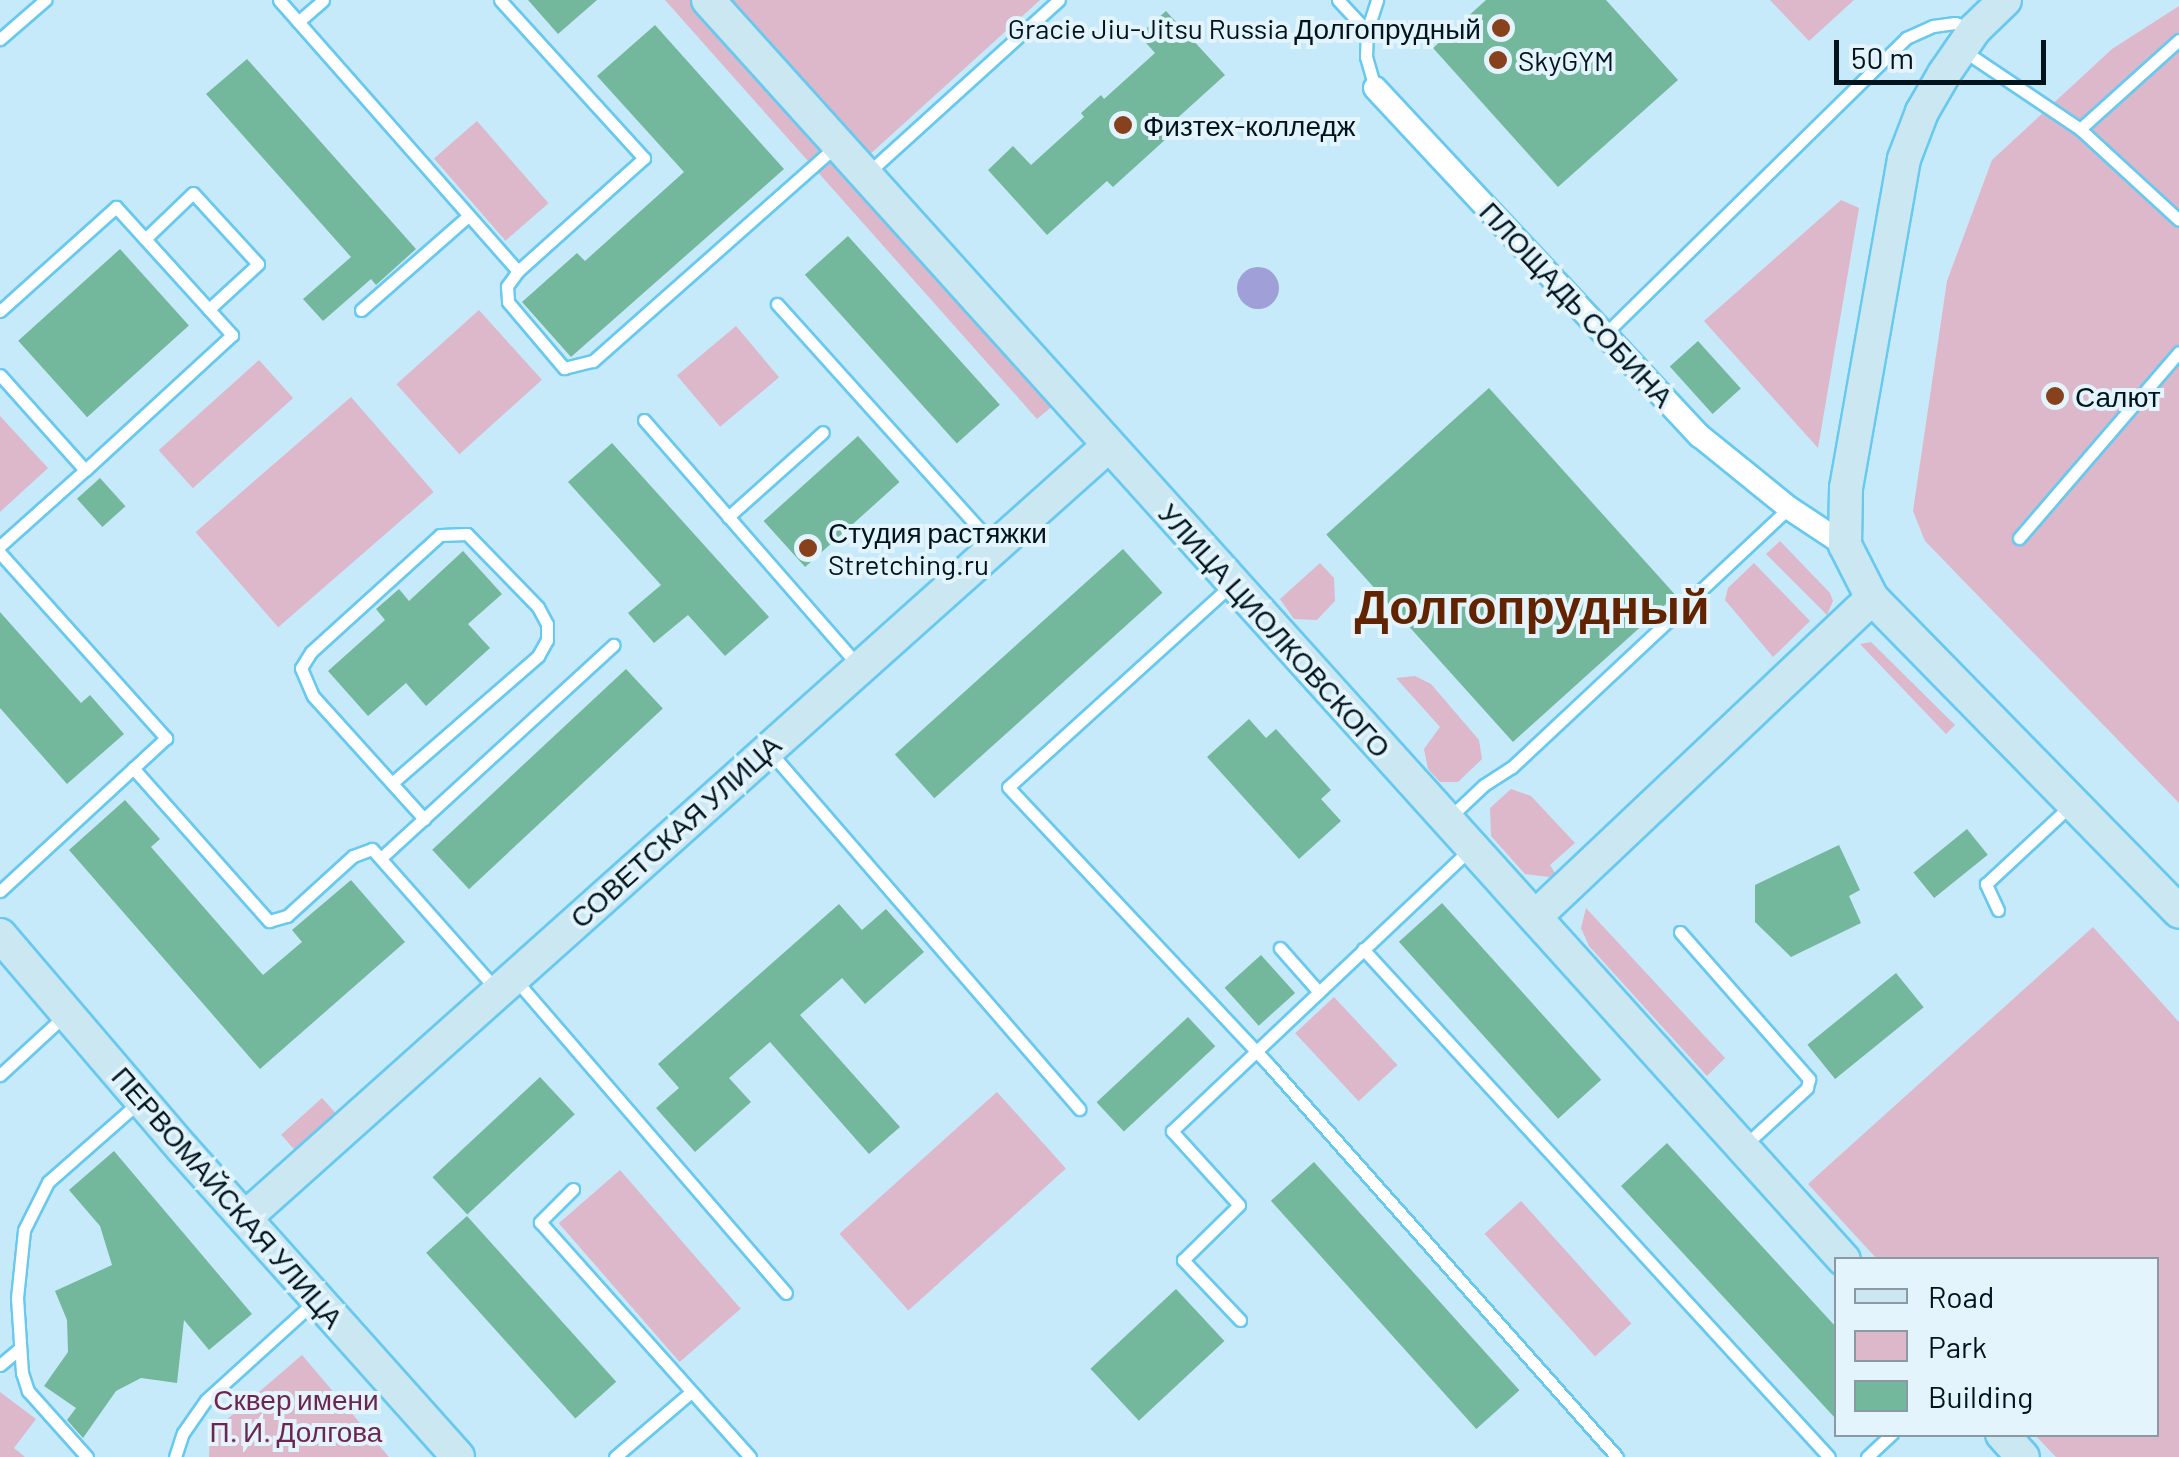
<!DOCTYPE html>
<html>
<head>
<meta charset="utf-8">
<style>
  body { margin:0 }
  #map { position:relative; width:2179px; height:1457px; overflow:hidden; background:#c7eafa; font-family:Barlow,sans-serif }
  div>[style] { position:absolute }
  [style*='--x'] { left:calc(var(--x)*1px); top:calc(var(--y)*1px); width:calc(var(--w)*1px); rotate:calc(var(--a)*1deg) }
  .green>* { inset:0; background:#ddb7ca; transform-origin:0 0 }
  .water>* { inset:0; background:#a19fd7 }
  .round { border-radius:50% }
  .building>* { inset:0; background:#73b89c; transform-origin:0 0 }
  .roads { filter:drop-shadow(2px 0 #68c9ef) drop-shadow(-2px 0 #68c9ef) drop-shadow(0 2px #68c9ef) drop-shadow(0 -2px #68c9ef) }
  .lane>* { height:11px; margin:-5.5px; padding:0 5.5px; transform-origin:5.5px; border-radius:5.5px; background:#fff }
  .street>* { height:22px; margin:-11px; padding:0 11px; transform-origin:11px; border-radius:11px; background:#fff }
  .secondary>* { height:32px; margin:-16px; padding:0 16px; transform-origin:16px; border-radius:16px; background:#cae7f2 }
  .dots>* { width:28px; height:28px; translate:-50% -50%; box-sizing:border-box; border:5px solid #e3f4fc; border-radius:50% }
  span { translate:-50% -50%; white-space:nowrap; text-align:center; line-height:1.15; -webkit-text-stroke:8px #e3f4fc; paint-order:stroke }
  .poi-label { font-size:28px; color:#01141c }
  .right { translate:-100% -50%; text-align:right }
  .left { translate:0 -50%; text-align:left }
  .street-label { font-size:28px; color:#01141c }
  .park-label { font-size:28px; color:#6c2650 }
  .town-label { font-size:48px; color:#622400; font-weight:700 }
  .legend { position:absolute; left:1834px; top:1257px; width:325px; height:180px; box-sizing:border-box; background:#e3f4fc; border:2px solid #899aa2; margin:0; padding:12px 18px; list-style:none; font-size:30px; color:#01141c }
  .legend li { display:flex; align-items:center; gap:20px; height:50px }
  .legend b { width:50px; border:2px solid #899aa2 }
  .scale { position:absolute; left:1834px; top:40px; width:212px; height:45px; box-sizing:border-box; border:5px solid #01141c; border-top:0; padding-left:12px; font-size:30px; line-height:35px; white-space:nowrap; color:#01141c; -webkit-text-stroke:8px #e3f4fc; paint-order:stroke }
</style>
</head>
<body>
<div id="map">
  <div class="green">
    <i style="clip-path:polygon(665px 0,691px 0,1055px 404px,1037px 419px)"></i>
    <i style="clip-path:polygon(732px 0,1040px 0,868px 156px)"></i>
    <i style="clip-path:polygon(1770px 0,1854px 0,1809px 41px)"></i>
    <i style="clip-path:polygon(2179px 6px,2179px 803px,1925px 541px,1913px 511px,1947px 281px,1992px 160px,2112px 49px)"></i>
    <i style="left:477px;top:121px;width:109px;height:57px;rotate:49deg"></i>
    <i style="clip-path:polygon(1841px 200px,1859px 208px,1818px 448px,1704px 321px)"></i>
    <i style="left:479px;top:310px;width:94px;height:111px;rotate:48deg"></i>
    <i style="left:736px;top:326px;width:67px;height:77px;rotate:50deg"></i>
    <i style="left:259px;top:360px;width:51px;height:135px;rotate:48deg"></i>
    <i style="left:351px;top:397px;width:126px;height:206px;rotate:49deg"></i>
    <i style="clip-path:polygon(0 416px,48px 468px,0 512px)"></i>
    <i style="clip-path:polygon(1780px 541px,1830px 593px,1833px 601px,1827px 615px,1766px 554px)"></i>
    <i style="clip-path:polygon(1320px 563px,1334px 578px,1335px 601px,1317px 620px,1294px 619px,1280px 599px)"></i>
    <i style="clip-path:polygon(1754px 563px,1810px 621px,1773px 657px,1725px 600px,1728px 588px)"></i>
    <i style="clip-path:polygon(1871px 642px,1955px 725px,1946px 734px,1860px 644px)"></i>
    <i style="clip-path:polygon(1415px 676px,1431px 684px,1479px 740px,1482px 759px,1458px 782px,1440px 782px,1428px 769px,1424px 749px,1440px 727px,1396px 678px)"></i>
    <i style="clip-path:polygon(1511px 789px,1531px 796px,1575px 843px,1550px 865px,1555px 873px,1549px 877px,1525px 874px,1491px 836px,1490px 808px)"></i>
    <i style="clip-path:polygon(1586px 908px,1725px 1058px,1707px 1076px,1589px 946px,1581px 928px)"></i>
    <i style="clip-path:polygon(2093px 927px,2179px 1022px,2179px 1457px,2056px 1457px,2035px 1435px,2156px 1434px,2156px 1260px,1877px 1259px,1808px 1184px)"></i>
    <i style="left:1334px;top:997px;width:93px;height:53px;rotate:47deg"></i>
    <i style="left:997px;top:1092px;width:103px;height:212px;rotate:48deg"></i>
    <i style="left:322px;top:1098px;width:27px;height:55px;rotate:48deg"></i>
    <i style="left:620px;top:1170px;width:184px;height:81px;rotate:49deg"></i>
    <i style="left:1521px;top:1201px;width:165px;height:49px;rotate:48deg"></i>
    <i style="clip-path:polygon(302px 1355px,389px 1457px,209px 1457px,210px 1434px)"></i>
    <i style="clip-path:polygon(0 1392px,36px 1419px,14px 1448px,25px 1457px,0 1457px)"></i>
  </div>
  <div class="water">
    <i class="round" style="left:1237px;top:267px;width:42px;height:42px"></i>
  </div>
  <div class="building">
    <i style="clip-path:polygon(528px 0,597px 0,558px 34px)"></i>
    <i style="clip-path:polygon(1486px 0,1606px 0,1678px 80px,1558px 187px,1433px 48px)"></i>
    <i style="clip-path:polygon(1166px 11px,1225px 75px,1162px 132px,1167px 138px,1113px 187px,1107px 181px,1047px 235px,988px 170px,1013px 146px,1031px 165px,1084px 117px,1081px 113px,1101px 95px,1104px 99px,1155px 53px,1139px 35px)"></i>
    <i style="clip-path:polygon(655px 25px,784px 169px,571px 357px,522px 302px,577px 253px,585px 261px,684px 172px,597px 76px)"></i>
    <i style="clip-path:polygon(247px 59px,416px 249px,376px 285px,371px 279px,323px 321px,303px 299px,351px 257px,206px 94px)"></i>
    <i style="left:848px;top:236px;width:227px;height:58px;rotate:48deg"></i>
    <i style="left:120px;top:249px;width:103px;height:137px;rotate:48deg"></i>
    <i style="left:1698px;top:341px;width:64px;height:38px;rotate:48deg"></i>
    <i style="left:1489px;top:388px;width:279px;height:219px;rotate:48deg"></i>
    <i style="left:858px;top:436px;width:62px;height:127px;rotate:48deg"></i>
    <i style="clip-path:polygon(612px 443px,769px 617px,725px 656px,688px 615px,654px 643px,628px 613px,661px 585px,568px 482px)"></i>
    <i style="left:100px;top:478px;width:38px;height:31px;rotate:48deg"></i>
    <i style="left:1123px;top:549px;width:59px;height:307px;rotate:48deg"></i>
    <i style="clip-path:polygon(463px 551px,502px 594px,468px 624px,490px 648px,426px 706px,406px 683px,368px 716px,328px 671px,385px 620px,376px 609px,399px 589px,409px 601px)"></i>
    <i style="clip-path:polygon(0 612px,81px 703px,90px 695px,124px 734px,67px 784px,0 708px)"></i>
    <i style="left:626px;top:669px;width:54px;height:265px;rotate:47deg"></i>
    <i style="clip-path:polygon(1249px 719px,1266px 738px,1276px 729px,1331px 790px,1321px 799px,1341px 821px,1299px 859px,1207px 757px)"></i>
    <i style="clip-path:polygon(125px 800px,160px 839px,151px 847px,263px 975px,302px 942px,292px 930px,351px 880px,405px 942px,260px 1069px,69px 850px)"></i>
    <i style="left:1967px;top:829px;width:33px;height:69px;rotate:51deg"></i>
    <i style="clip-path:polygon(1839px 845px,1860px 890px,1849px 896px,1861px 923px,1791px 957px,1755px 922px,1755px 885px)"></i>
    <i style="left:1442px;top:903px;width:238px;height:58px;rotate:48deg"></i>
    <i style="clip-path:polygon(839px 904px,862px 930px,886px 909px,924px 952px,865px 1004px,842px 978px,800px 1015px,900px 1127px,869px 1154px,770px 1042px,729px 1078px,751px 1102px,695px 1152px,656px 1108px,679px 1088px,658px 1064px)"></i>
    <i style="left:1261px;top:955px;width:51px;height:49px;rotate:48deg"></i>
    <i style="left:1896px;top:973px;width:44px;height:114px;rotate:51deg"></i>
    <i style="left:1188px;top:1017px;width:40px;height:125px;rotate:47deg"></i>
    <i style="left:540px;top:1077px;width:51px;height:147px;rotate:47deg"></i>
    <i style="clip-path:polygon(1667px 1143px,1836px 1327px,1836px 1419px,1621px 1186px)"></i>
    <i style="clip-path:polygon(114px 1151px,252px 1314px,209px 1350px,184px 1320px,177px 1383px,141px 1378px,116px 1391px,83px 1438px,67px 1420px,76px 1408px,44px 1386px,68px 1352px,67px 1320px,55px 1291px,112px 1265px,100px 1226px,69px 1190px)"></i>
    <i style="left:1314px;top:1162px;width:307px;height:58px;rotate:48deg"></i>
    <i style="left:467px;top:1216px;width:223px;height:55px;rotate:48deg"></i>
    <i style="left:1176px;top:1289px;width:71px;height:117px;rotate:47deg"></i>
  </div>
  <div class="roads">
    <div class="lane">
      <i style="--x:279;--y:0;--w:361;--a:48.6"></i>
      <i style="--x:518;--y:271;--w:19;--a:126"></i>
      <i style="--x:507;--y:286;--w:16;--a:86"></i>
      <i style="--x:508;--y:302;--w:87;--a:49.7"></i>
      <i style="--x:564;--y:368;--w:30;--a:-14"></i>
      <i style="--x:593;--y:361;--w:323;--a:-41.5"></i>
      <i style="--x:500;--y:0;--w:214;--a:47.7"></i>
      <i style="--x:644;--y:158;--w:169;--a:138.1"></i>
      <i style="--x:1338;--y:0;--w:42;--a:46.9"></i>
      <i style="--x:298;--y:22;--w:33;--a:-41"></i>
      <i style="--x:0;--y:39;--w:60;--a:-40.9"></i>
      <i style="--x:1964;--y:51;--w:140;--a:33.9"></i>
      <i style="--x:2080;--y:129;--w:134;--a:42.6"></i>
      <i style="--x:1375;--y:88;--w:32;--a:-106"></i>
      <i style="--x:1366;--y:57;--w:26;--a:-88"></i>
      <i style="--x:1367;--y:31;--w:33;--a:-72"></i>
      <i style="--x:2080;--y:129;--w:133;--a:-42"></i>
      <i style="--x:869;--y:172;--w:256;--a:-42.2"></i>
      <i style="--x:145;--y:239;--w:66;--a:-43.8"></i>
      <i style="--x:193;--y:193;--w:96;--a:47.5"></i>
      <i style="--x:258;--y:264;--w:67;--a:137.4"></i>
      <i style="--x:777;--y:304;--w:324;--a:48"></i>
      <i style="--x:361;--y:310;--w:142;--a:-41.3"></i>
      <i style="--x:0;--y:311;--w:156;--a:-41.9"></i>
      <i style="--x:116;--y:207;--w:173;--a:47.8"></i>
      <i style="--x:232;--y:335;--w:200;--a:137.4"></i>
      <i style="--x:85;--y:470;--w:127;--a:-131.8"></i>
      <i style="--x:1604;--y:335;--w:424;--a:-44.5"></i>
      <i style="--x:1906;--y:38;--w:30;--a:-24"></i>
      <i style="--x:1933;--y:26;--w:22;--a:-8"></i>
      <i style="--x:1955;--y:23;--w:16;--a:18"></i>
      <i style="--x:644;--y:420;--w:325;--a:48.9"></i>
      <i style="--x:728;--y:517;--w:127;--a:-41.8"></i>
      <i style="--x:2019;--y:538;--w:245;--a:-49.3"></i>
      <i style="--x:0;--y:546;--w:114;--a:-41.8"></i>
      <i style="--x:0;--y:553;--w:249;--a:48.1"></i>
      <i style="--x:166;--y:738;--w:226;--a:137.3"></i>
      <i style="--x:1230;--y:586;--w:299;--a:137.8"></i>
      <i style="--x:1008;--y:787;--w:381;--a:46.8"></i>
      <i style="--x:1269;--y:1065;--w:524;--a:48.4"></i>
      <i style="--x:771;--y:753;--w:471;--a:49.1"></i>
      <i style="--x:133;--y:768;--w:205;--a:48.4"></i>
      <i style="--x:269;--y:921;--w:19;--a:-16"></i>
      <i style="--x:287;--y:916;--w:89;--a:-42.3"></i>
      <i style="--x:353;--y:856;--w:20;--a:-20"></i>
      <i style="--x:372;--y:849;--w:187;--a:48.5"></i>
      <i style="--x:392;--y:783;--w:194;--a:-41"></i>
      <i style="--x:538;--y:656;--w:18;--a:-61"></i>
      <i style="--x:547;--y:640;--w:16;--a:-90"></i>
      <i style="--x:547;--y:624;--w:19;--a:-118"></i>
      <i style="--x:538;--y:607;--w:102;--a:-134.2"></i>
      <i style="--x:467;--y:534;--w:27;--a:178"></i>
      <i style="--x:440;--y:535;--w:174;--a:137.8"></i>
      <i style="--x:311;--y:652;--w:19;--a:122"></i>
      <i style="--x:301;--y:668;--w:30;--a:67"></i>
      <i style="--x:313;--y:696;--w:166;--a:47.9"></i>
      <i style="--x:1449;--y:818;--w:48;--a:-43.3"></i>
      <i style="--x:1484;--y:785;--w:33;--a:-33"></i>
      <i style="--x:1512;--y:767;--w:379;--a:-43.1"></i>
      <i style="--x:382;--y:857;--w:314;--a:-42.5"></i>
      <i style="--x:1998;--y:910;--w:29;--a:-115"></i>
      <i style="--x:1986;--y:884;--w:116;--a:-42.9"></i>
      <i style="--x:1680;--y:932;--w:196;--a:48.7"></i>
      <i style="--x:1809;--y:1079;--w:9;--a:103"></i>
      <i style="--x:1807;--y:1088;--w:83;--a:137.4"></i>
      <i style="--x:1280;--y:948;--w:57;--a:48.5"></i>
      <i style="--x:1363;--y:949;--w:689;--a:47.47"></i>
      <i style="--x:514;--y:978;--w:416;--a:49.2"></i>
      <i style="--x:0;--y:1075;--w:86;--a:-42.6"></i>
      <i style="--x:573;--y:1189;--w:47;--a:135"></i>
      <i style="--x:540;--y:1222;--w:315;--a:48.2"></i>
      <i style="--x:1240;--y:1320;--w:83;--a:-133.5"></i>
      <i style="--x:1183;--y:1260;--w:78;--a:-44.5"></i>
      <i style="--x:1239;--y:1205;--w:100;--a:-132.2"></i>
      <i style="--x:1172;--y:1131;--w:409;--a:-43.4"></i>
      <i style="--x:0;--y:1365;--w:26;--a:-40"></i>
      <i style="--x:87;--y:1457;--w:89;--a:-131.8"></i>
      <i style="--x:28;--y:1391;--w:19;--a:-108"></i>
      <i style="--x:22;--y:1373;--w:75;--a:-93.8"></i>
      <i style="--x:17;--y:1298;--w:68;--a:-84.1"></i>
      <i style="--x:24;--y:1230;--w:54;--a:-63.4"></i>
      <i style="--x:48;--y:1182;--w:121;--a:-41.3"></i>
      <i style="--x:175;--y:1457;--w:25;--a:-72"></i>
      <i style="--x:183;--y:1433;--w:40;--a:-55.1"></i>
      <i style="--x:206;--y:1400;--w:146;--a:-42.2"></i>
      <i style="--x:615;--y:1457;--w:100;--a:-40.5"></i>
      <i style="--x:1867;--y:1457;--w:34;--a:-43"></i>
    </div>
    <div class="street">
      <i style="--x:1375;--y:88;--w:476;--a:47"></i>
      <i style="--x:1700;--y:436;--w:114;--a:39"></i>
      <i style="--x:1789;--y:508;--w:67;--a:33.5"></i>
    </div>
    <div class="secondary">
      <i style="--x:708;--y:0;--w:1696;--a:47.96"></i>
      <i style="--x:2005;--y:0;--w:42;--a:136"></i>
      <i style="--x:1975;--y:29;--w:55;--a:124.6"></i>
      <i style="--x:1944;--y:74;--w:44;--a:120.1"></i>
      <i style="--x:1922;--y:112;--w:50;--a:111"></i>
      <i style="--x:1904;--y:159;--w:334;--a:100"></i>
      <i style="--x:1846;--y:488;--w:57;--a:91"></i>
      <i style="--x:1845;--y:545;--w:59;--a:63"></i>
      <i style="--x:1872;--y:598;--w:439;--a:45.6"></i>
      <i style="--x:1535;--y:917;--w:464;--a:-43.4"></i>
      <i style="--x:0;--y:935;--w:280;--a:49.5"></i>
      <i style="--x:182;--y:1148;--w:414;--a:48.2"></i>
      <i style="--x:245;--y:1218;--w:1158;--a:-41.81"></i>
      <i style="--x:2002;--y:1434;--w:31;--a:48"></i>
    </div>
  </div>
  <div class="dots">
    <i style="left:1501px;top:28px;background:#87411c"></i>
    <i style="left:1498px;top:60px;background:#87411c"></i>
    <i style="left:1123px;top:125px;background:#87411c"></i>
    <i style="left:2055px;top:396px;background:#87411c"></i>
    <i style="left:808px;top:548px;background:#87411c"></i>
  </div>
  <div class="poi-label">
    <span class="right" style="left:1481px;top:28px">Gracie Jiu-Jitsu Russia Долгопрудный</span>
    <span class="left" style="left:1518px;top:60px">SkyGYM</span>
    <span class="left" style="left:1143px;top:125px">Физтех-колледж</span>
    <span class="left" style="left:2075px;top:396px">Салют</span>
    <span class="left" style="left:828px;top:548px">Студия растяжки<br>Stretching.ru</span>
  </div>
  <div class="street-label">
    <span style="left:1577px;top:304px;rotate:47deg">ПЛОЩАДЬ СОБИНА</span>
    <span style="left:1275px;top:630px;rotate:48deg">УЛИЦА ЦИОЛКОВСКОГО</span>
    <span style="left:675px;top:831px;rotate:-42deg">СОВЕТСКАЯ УЛИЦА</span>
    <span style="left:228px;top:1197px;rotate:49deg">ПЕРВОМАЙСКАЯ УЛИЦА</span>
  </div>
  <div class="park-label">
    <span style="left:296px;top:1415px">Сквер имени<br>П. И. Долгова</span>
  </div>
  <div class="town-label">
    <span style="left:1532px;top:606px">Долгопрудный</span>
  </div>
  <ul class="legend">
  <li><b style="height:12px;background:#cae7f2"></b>Road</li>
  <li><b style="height:28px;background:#ddb7ca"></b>Park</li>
  <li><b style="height:28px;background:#73b89c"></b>Building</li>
  </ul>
  <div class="scale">50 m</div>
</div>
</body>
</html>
